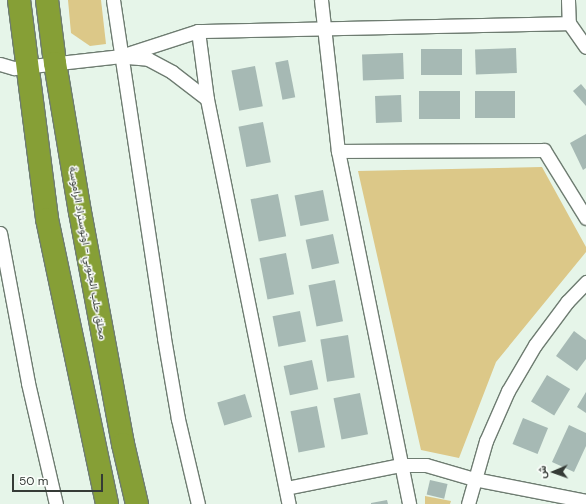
<!DOCTYPE html>
<html>
<head>
<meta charset="utf-8">
<style>
  body { margin:0 }
  #map { position:relative; width:586px; height:504px; overflow:hidden; background:#e6f5e9; font-family:"DM Sans",Vazirmatn,sans-serif }
  div>[style] { position:absolute }
  [style*='--x'] { left:calc(var(--x)*1px); top:calc(var(--y)*1px); width:calc(var(--w)*1px); rotate:calc(var(--a)*1deg) }
  .green>* { inset:0; background:#dcc888 }
  .building>* { inset:0; background:#a6b9b4; transform-origin:0 0 }
  .roads { filter:drop-shadow(1px 0 #6e7c71) drop-shadow(-1px 0 #6e7c71) drop-shadow(0 1px #6e7c71) drop-shadow(0 -1px #6e7c71) }
  .street>* { height:13px; margin:-6.5px; padding:0 6.5px; transform-origin:6.5px; border-radius:6.5px; background:#fff }
  .highway>* { height:22px; margin:-11px; padding:0 11px; transform-origin:11px; border-radius:11px; background:#869f36 }
  span { translate:-50% -50%; white-space:nowrap; text-align:center; line-height:1.15; -webkit-text-stroke:3px #fcfffc; paint-order:stroke }
  .street-label { font-size:11px; color:#353b36 }
  .north { position:absolute; left:534px; top:452px; width:40px; height:40px; -webkit-text-stroke:3px #fcfffc; paint-order:stroke; rotate:268deg; font-size:11px; font-weight:700; line-height:16px; text-align:center; color:#353b36 }
  .north::after { content:''; display:block; margin:auto; width:14px; height:18px; background:#353b36; clip-path:polygon(50% 0,100% 100%,50% 72%,0 100%) }
  .scale { position:absolute; left:12px; top:474px; width:91px; height:18px; box-sizing:border-box; border:2px solid #353b36; border-top:0; padding-left:5px; font-size:12px; line-height:14px; white-space:nowrap; color:#353b36; -webkit-text-stroke:3px #fcfffc; paint-order:stroke }
</style>
</head>
<body>
<div id="map">
  <div class="green">
    <i style="clip-path:polygon(68px 0,101px 0,106px 44px,90px 46px,71px 33px)"></i>
    <i style="clip-path:polygon(542px 167px,586px 247px,586px 252px,496px 362px,459px 458px,421px 450px,358px 171px)"></i>
    <i style="clip-path:polygon(425px 496px,451px 501px,450px 504px,425px 504px)"></i>
  </div>
  <div class="building">
    <i style="left:516px;top:48px;width:25px;height:41px;rotate:88deg"></i>
    <i style="left:462px;top:49px;width:26px;height:41px;rotate:90deg"></i>
    <i style="left:403px;top:53px;width:26px;height:41px;rotate:88deg"></i>
    <i style="left:288px;top:60px;width:38px;height:13px;rotate:79deg"></i>
    <i style="left:255px;top:66px;width:41px;height:24px;rotate:79deg"></i>
    <i style="clip-path:polygon(581px 84px,586px 90px,586px 106px,573px 91px)"></i>
    <i style="left:460px;top:91px;width:28px;height:41px;rotate:90deg"></i>
    <i style="left:475px;top:91px;width:40px;height:27px"></i>
    <i style="left:401px;top:95px;width:27px;height:26px;rotate:88deg"></i>
    <i style="left:263px;top:122px;width:41px;height:25px;rotate:79deg"></i>
    <i style="clip-path:polygon(586px 134px,586px 168px,583px 170px,570px 143px)"></i>
    <i style="left:323px;top:190px;width:31px;height:29px;rotate:79deg"></i>
    <i style="left:278px;top:194px;width:43px;height:28px;rotate:79deg"></i>
    <i style="left:333px;top:234px;width:30px;height:28px;rotate:78deg"></i>
    <i style="left:286px;top:253px;width:42px;height:27px;rotate:79deg"></i>
    <i style="left:335px;top:280px;width:42px;height:27px;rotate:79deg"></i>
    <i style="left:300px;top:311px;width:31px;height:28px;rotate:79deg"></i>
    <i style="clip-path:polygon(574px 331px,586px 340px,586px 359px,577px 371px,556px 356px)"></i>
    <i style="left:348px;top:335px;width:43px;height:28px;rotate:81deg"></i>
    <i style="left:312px;top:360px;width:30px;height:29px;rotate:78deg"></i>
    <i style="left:547px;top:375px;width:27px;height:31px;rotate:31deg"></i>
    <i style="clip-path:polygon(586px 392px,586px 413px,577px 407px)"></i>
    <i style="left:360px;top:393px;width:42px;height:27px;rotate:79deg"></i>
    <i style="left:245px;top:394px;width:24px;height:29px;rotate:73deg"></i>
    <i style="left:317px;top:406px;width:42px;height:27px;rotate:79deg"></i>
    <i style="left:523px;top:418px;width:27px;height:28px;rotate:22deg"></i>
    <i style="clip-path:polygon(569px 425px,586px 433px,586px 446px,574px 472px,552px 462px)"></i>
    <i style="left:430px;top:480px;width:18px;height:15px;rotate:13deg"></i>
    <i style="clip-path:polygon(387px 500px,388px 504px,371px 504px,371px 503px)"></i>
  </div>
  <div class="roads">
    <div class="street">
      <i style="--x:113;--y:0;--w:342;--a:81.4"></i>
      <i style="--x:164;--y:338;--w:82;--a:80.2"></i>
      <i style="--x:178;--y:419;--w:87;--a:76.8"></i>
      <i style="--x:321;--y:0;--w:152;--a:83.6"></i>
      <i style="--x:338;--y:151;--w:360;--a:78.6"></i>
      <i style="--x:568;--y:0;--w:23;--a:88"></i>
      <i style="--x:569;--y:23;--w:29;--a:55"></i>
      <i style="--x:198;--y:31;--w:69;--a:82.5"></i>
      <i style="--x:207;--y:99;--w:413;--a:78.6"></i>
      <i style="--x:127;--y:57;--w:21;--a:5"></i>
      <i style="--x:148;--y:59;--w:27;--a:28"></i>
      <i style="--x:172;--y:72;--w:44;--a:37.6"></i>
      <i style="--x:0;--y:64;--w:15;--a:16"></i>
      <i style="--x:14;--y:68;--w:108;--a:-6.4"></i>
      <i style="--x:121;--y:56;--w:81;--a:-18"></i>
      <i style="--x:198;--y:31;--w:371;--a:-1.2"></i>
      <i style="--x:338;--y:151;--w:206;--a:-0.3"></i>
      <i style="--x:544;--y:150;--w:80;--a:58.3"></i>
      <i style="--x:0;--y:233;--w:153;--a:79.4"></i>
      <i style="--x:28;--y:383;--w:124;--a:77"></i>
      <i style="--x:286;--y:488;--w:116;--a:-11.4"></i>
      <i style="--x:400;--y:465;--w:26;--a:0"></i>
      <i style="--x:426;--y:465;--w:50;--a:16.3"></i>
      <i style="--x:474;--y:479;--w:114;--a:11.1"></i>
      <i style="--x:468;--y:504;--w:66;--a:-74.1"></i>
      <i style="--x:486;--y:441;--w:55;--a:-66.3"></i>
      <i style="--x:508;--y:391;--w:53;--a:-59.6"></i>
      <i style="--x:535;--y:345;--w:54;--a:-53.3"></i>
      <i style="--x:567;--y:302;--w:28;--a:-46"></i>
    </div>
    <div class="highway">
      <i style="--x:19;--y:0;--w:221;--a:82.7"></i>
      <i style="--x:47;--y:219;--w:291;--a:78.1"></i>
      <i style="--x:47;--y:0;--w:64;--a:82.8"></i>
      <i style="--x:55;--y:63;--w:151;--a:80.5"></i>
      <i style="--x:80;--y:212;--w:236;--a:79.5"></i>
      <i style="--x:123;--y:444;--w:62;--a:76.9"></i>
    </div>
  </div>
  <div class="street-label">
    <span style="left:88px;top:253px;rotate:80deg">محلق حلب الجنوبي - اوتوستراد الراموسة</span>
  </div>
  <div class="north">ش</div>
  <div class="scale">50 m</div>
</div>
</body>
</html>
